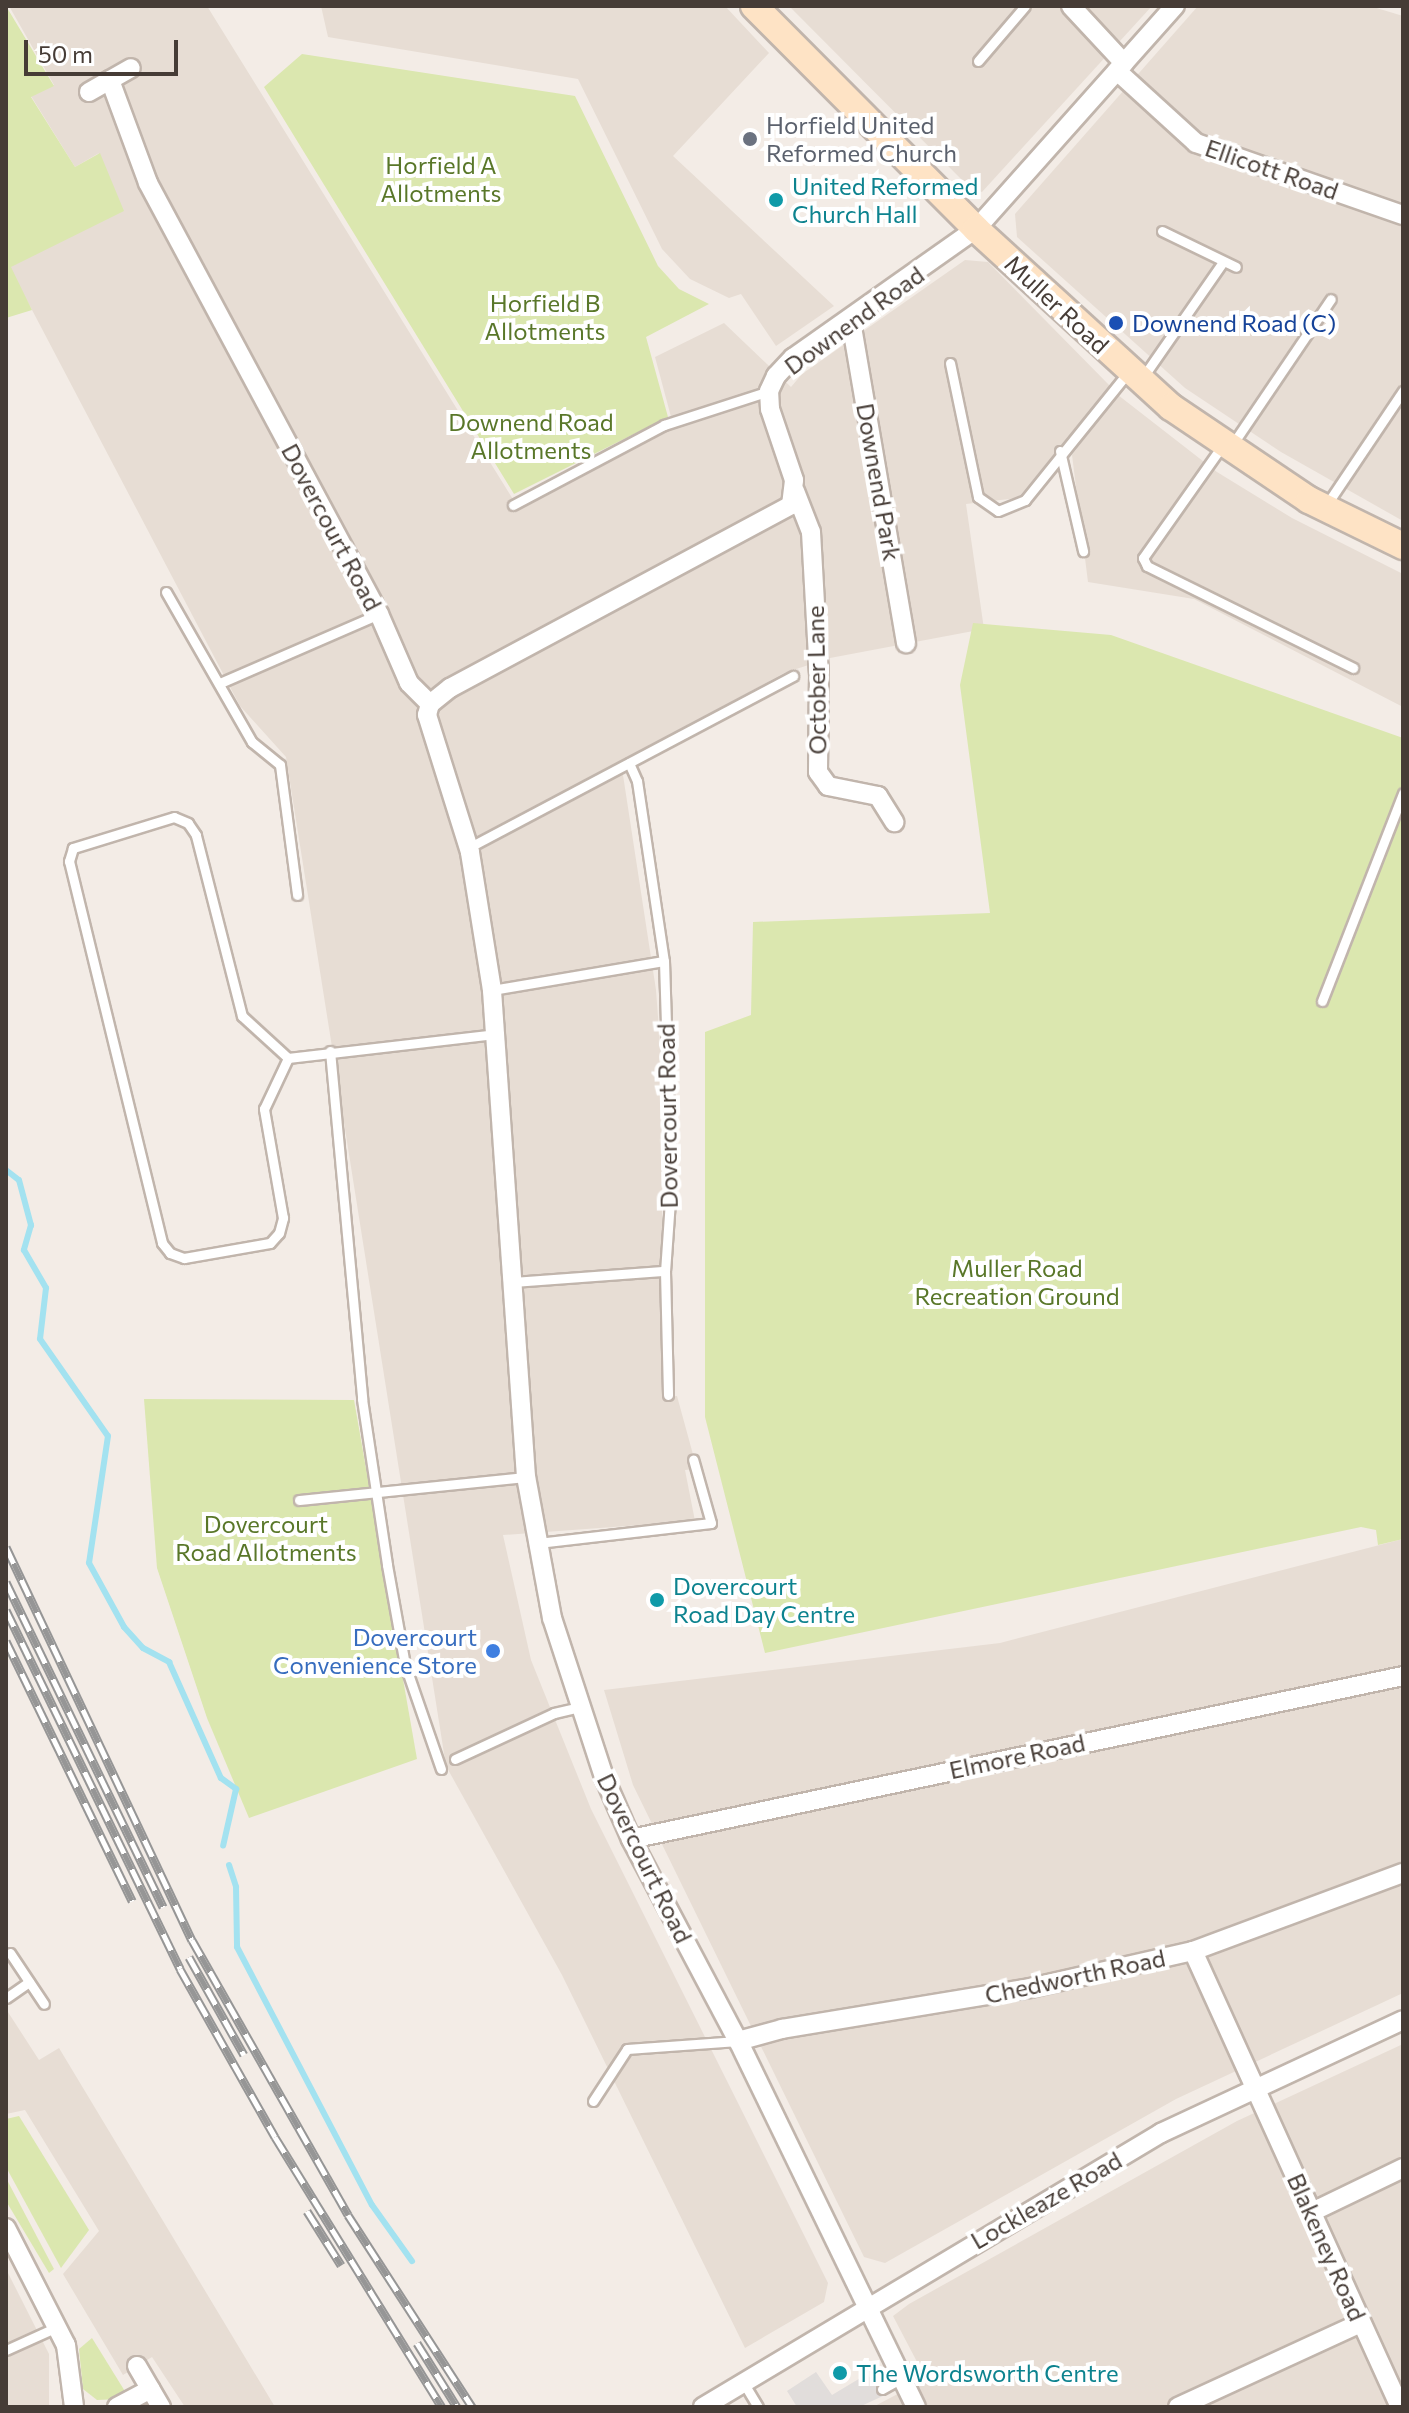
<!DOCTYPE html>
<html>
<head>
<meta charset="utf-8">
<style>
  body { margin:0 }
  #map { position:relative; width:1409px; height:2413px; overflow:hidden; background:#f3ece6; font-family:Commissioner,sans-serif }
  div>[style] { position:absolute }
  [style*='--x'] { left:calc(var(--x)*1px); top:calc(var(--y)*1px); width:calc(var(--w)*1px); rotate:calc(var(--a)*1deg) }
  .residential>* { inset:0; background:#e7ddd4 }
  .green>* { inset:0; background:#dbe7af }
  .parking>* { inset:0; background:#e1dddb }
  .stream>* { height:6px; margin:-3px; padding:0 3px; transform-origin:3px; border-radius:3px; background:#a3e2f0 }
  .roads { filter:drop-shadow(2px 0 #c1b5ac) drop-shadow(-2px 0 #c1b5ac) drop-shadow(0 2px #c1b5ac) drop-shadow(0 -2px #c1b5ac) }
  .lane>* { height:9px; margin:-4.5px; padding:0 4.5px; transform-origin:4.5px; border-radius:4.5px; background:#fff }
  .street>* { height:18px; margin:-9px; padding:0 9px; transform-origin:9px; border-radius:9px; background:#fff }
  .secondary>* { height:26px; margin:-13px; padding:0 13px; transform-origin:13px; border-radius:13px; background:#fee3c5 }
  .rail>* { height:9px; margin-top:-4.5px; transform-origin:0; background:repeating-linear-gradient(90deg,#fff 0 18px,#969696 0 36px); box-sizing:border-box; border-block:2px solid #969696 }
  .dots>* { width:22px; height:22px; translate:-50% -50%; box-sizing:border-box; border:4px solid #fff; border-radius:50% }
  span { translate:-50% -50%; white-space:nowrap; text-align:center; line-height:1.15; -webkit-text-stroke:8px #fff; paint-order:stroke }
  .worship-label { font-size:24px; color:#5b616d }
  .left { translate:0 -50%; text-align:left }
  .park-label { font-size:24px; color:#597729 }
  .street-label { font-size:24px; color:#463c36 }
  .culture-label { font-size:24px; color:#0d838f }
  .transit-label { font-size:24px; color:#164399 }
  .shop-label { font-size:24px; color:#366cbe }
  .right { translate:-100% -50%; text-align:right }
  .frame { position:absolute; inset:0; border:8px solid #463c36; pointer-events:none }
  .scale { position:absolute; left:24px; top:40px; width:154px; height:36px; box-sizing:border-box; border:4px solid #463c36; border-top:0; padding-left:10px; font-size:24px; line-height:28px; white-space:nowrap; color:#463c36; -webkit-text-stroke:6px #fff; paint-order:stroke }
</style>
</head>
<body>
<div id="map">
  <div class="residential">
    <i style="clip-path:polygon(9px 6px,207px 6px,514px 501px,674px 428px,655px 357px,724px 323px,791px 387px,802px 374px,965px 260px,988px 262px,1110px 386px,1018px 498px,966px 504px,984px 629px,830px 658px,784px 673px,621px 762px,656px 990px,662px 1070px,662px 1397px,677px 1396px,697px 1469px,685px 1470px,695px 1521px,503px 1535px,531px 1660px,591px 1809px,828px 2283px,824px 2302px,745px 2348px,562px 1975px,446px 1766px,286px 757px,240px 706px,10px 268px,99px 153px,75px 167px,31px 96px,54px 85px)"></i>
    <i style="clip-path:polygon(321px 6px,725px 6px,769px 53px,673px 156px,834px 306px,776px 346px,741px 294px,729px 298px,690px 279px,662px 249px,578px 79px,328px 37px)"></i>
    <i style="clip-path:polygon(789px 6px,1152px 6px,982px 192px,970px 188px)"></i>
    <i style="clip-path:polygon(1198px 6px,1370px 6px,1403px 16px,1403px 521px,1281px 452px,1185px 388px,1017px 237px,1015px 214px)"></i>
    <i style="clip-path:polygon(1118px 395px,1217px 472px,1292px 518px,1403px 574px,1403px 707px,1194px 599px,1088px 582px,1072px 455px)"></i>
    <i style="clip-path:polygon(1403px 1539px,1403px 1993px,1176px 2099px,885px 2263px,864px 2257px,633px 1785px,604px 1690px,1000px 1643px)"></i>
    <i style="clip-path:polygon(6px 2009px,39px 2060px,59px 2048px,275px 2407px,185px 2407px,152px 2357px,123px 2375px,63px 2274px,99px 2231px,25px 2110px,6px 2114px)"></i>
    <i style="clip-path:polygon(1403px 2044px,1403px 2407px,873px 2407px,926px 2379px,893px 2316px,909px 2304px,1237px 2121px)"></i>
    <i style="clip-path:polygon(6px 2269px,49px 2354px,49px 2407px,6px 2407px)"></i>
  </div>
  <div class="green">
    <i style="clip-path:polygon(6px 6px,54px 86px,31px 97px,75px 167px,100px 153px,124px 211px,11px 267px,32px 310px,6px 318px)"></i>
    <i style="clip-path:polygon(302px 54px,575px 96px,658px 266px,679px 289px,709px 304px,646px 337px,668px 417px,514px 494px,264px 87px)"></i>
    <i style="clip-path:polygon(973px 623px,1111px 635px,1403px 738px,1403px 1539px,1378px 1545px,1376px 1530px,1361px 1527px,765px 1653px,705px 1417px,705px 1032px,751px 1015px,753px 922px,990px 913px,960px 685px)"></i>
    <i style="clip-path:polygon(144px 1399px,354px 1400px,417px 1759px,249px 1818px,207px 1718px,157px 1568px)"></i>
    <i style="clip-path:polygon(19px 2116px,89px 2230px,61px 2268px,6px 2167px,6px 2119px)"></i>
    <i style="clip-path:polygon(6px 2178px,54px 2269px,49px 2273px,6px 2201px)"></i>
    <i style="clip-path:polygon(92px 2338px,126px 2393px,118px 2399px,97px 2400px,83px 2389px,79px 2349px)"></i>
  </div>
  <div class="parking">
    <i style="clip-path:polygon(816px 2372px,832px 2395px,867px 2374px,885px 2395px,859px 2407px,797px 2407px,787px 2391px)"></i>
  </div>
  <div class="stream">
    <i style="--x:6;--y:1170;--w:16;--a:38"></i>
    <i style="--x:19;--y:1180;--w:47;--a:75.1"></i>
    <i style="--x:31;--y:1225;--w:26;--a:106"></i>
    <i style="--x:24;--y:1250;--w:44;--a:59.9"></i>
    <i style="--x:46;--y:1288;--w:51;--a:96.7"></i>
    <i style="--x:40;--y:1339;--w:118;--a:55"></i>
    <i style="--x:108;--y:1436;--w:128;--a:98.5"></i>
    <i style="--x:89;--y:1563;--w:73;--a:61.3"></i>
    <i style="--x:124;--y:1627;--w:28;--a:48"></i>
    <i style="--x:143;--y:1648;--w:30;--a:28"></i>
    <i style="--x:169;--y:1662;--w:127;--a:65.9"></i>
    <i style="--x:221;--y:1778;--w:19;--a:36"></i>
    <i style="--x:236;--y:1789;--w:58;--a:102.8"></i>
    <i style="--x:229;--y:1865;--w:23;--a:72"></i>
    <i style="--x:236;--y:1887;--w:60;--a:89"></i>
    <i style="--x:237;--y:1947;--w:291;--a:62.4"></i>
    <i style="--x:372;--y:2205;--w:69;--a:54.5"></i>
  </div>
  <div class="roads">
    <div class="lane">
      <i style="--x:978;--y:61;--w:72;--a:-49.5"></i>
      <i style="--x:1162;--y:231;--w:82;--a:25.9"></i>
      <i style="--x:950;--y:363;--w:137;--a:78.2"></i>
      <i style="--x:978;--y:497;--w:24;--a:35"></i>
      <i style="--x:998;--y:511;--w:29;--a:-22"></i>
      <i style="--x:1025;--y:500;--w:166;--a:-51.1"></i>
      <i style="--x:1143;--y:377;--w:140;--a:-55.2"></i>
      <i style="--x:1232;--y:445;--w:176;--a:-55.9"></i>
      <i style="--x:1222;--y:446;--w:137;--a:125.2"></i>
      <i style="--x:1143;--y:558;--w:9;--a:63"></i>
      <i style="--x:1147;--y:566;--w:230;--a:26.3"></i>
      <i style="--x:1060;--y:451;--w:103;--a:77"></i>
      <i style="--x:1327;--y:504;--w:136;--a:-56.1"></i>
      <i style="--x:513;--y:505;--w:171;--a:-27.9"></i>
      <i style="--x:664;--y:425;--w:110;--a:-17.9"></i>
      <i style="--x:166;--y:592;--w:173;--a:60.2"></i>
      <i style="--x:252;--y:742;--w:36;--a:39"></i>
      <i style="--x:280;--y:765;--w:131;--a:82.5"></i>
      <i style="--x:220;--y:683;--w:173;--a:-23.5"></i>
      <i style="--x:629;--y:763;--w:20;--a:66"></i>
      <i style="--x:637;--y:781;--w:182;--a:81.5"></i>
      <i style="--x:664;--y:961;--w:225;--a:88.2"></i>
      <i style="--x:671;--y:1186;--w:85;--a:94"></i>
      <i style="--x:665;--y:1271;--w:124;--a:88.6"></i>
      <i style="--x:468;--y:848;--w:368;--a:-27.9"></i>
      <i style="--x:492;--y:990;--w:174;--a:-9.6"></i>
      <i style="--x:1322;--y:1001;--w:223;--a:-68.7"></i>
      <i style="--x:330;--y:1051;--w:349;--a:84.7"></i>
      <i style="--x:362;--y:1399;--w:168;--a:81.4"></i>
      <i style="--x:387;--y:1565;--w:102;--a:79.8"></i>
      <i style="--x:405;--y:1665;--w:110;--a:70.9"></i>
      <i style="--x:288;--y:1058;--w:62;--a:-137.6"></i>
      <i style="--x:242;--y:1016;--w:187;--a:-104.3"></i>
      <i style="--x:196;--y:835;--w:14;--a:-124"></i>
      <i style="--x:188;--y:823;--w:15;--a:-157"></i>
      <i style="--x:174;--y:817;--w:106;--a:162.9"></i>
      <i style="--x:73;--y:848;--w:14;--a:107"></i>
      <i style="--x:69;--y:861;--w:393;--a:76.3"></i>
      <i style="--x:162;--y:1243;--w:13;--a:51"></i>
      <i style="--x:170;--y:1253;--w:15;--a:20"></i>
      <i style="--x:184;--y:1258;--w:87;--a:-9.9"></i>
      <i style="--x:270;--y:1243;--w:13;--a:-48"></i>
      <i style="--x:279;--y:1233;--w:16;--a:-75"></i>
      <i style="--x:283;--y:1218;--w:111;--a:-99.9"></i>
      <i style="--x:264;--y:1109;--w:56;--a:-64.8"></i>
      <i style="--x:288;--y:1058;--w:210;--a:-6.6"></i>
      <i style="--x:514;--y:1282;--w:151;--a:-4.2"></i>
      <i style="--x:299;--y:1500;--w:228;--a:-5.8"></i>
      <i style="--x:538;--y:1543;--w:174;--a:-6.6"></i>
      <i style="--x:711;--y:1523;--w:66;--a:-105.7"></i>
      <i style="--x:455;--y:1759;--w:109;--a:-24.9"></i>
      <i style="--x:554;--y:1713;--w:27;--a:-13"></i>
      <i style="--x:10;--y:1953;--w:61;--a:56.3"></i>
      <i style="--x:6;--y:1998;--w:28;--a:-35"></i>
      <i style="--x:593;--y:2101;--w:62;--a:-56.8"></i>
      <i style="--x:627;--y:2049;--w:111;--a:-4.1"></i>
      <i style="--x:6;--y:2350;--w:58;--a:-24.4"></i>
      <i style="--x:743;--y:2382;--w:29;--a:59"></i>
      <i style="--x:882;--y:2389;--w:23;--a:-29"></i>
    </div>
    <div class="street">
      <i style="--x:1071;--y:6;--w:78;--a:47.1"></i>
      <i style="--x:1117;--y:71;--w:107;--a:42.3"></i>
      <i style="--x:1196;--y:143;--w:219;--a:19.2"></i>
      <i style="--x:110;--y:80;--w:110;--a:69.7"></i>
      <i style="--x:148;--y:183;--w:489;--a:61.8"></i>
      <i style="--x:379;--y:614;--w:75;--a:66.5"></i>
      <i style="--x:409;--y:683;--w:30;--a:45"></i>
      <i style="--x:89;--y:92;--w:48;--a:-29.7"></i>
      <i style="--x:851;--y:321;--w:327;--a:80.3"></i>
      <i style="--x:795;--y:491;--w:44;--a:68.7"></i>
      <i style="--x:811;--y:532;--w:143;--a:86.8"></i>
      <i style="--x:819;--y:675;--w:97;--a:90.6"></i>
      <i style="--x:818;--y:772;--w:17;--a:54"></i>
      <i style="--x:828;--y:786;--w:51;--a:11.3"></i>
      <i style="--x:878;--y:796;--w:31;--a:58"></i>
      <i style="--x:631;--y:1839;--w:789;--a:-11.92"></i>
      <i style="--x:1193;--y:1951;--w:501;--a:65.58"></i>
      <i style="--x:738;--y:2041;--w:46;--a:-15.3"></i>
      <i style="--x:782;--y:2029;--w:251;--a:-9.4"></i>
      <i style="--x:1030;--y:1988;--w:167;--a:-12.8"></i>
      <i style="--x:1193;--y:1951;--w:224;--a:-20.4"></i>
      <i style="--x:1312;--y:2212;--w:101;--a:-25.8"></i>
      <i style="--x:6;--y:2228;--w:131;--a:62.9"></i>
      <i style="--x:66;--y:2345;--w:63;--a:82.6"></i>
      <i style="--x:137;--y:2366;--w:48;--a:59.7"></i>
      <i style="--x:117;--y:2407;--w:38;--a:-28"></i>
      <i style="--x:703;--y:2407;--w:534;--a:-30.89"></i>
      <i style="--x:1161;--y:2133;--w:267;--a:-25"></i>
      <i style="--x:916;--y:2407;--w:407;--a:-115.9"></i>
      <i style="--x:738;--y:2041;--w:229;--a:-117.9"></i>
      <i style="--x:631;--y:1839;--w:68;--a:-113.5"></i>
      <i style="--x:604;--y:1777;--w:167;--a:-108.1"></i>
      <i style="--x:552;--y:1618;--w:143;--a:-100.4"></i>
      <i style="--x:526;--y:1477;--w:488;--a:-94"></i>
      <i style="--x:492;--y:990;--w:140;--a:-99.1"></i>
      <i style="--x:470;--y:852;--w:144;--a:-107.4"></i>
      <i style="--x:427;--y:715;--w:11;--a:-75"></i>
      <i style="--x:430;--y:704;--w:26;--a:-39"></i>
      <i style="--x:450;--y:688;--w:387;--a:-28.2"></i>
      <i style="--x:791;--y:505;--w:25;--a:-83"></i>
      <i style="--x:794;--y:480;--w:75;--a:-108.7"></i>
      <i style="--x:770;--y:409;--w:18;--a:-93"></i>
      <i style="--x:769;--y:391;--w:17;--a:-65"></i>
      <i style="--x:776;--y:376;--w:25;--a:-47"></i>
      <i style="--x:793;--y:358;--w:224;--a:-35.2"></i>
      <i style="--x:976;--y:229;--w:299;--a:-48.3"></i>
      <i style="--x:1178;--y:2407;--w:201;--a:-24.7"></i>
    </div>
    <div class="secondary">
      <i style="--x:754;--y:6;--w:315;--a:45.1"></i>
      <i style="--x:976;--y:229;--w:264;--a:42.4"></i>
      <i style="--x:1171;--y:407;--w:166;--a:34"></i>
      <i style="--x:1309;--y:500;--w:105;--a:26.1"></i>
    </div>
  </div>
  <div class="rail">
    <i style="--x:6;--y:1547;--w:435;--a:64.7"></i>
    <i style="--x:192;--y:1940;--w:316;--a:60.4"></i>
    <i style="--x:348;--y:2215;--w:229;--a:57.1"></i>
    <i style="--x:6;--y:1582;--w:361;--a:64.2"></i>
    <i style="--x:6;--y:1610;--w:399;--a:64.1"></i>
    <i style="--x:180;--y:1969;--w:193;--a:60.5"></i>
    <i style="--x:275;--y:2137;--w:317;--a:58.3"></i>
    <i style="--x:6;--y:1641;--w:289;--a:64.1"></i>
    <i style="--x:189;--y:1957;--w:112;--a:60.7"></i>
    <i style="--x:307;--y:2211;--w:64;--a:57.8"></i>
    <i style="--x:417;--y:2343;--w:75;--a:58"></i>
  </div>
  <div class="dots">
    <i style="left:750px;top:139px;background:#6b7280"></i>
    <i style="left:776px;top:200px;background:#0f9aa8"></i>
    <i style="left:1116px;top:323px;background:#1a4fb4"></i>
    <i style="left:657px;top:1600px;background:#0f9aa8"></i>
    <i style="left:493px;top:1651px;background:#3f7fe0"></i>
    <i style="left:840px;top:2373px;background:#0f9aa8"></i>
  </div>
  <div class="worship-label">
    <span class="left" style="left:766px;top:139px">Horfield United<br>Reformed Church</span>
  </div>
  <div class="park-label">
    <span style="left:441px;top:179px">Horfield A<br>Allotments</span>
    <span style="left:545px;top:317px">Horfield B<br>Allotments</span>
    <span style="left:531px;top:436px">Downend Road<br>Allotments</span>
    <span style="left:1017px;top:1282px">Muller Road<br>Recreation Ground</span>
    <span style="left:266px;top:1538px">Dovercourt<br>Road Allotments</span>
  </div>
  <div class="street-label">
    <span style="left:1272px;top:169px;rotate:19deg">Ellicott Road</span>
    <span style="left:1057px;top:304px;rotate:43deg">Muller Road</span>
    <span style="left:854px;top:320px;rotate:-36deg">Downend Road</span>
    <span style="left:879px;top:482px;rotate:80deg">Downend Park</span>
    <span style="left:332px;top:527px;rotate:62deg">Dovercourt Road</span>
    <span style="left:816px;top:680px;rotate:-91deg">October Lane</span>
    <span style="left:667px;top:1116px;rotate:-91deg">Dovercourt Road</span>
    <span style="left:1017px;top:1756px;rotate:-12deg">Elmore Road</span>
    <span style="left:645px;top:1858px;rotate:64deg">Dovercourt Road</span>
    <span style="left:1075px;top:1976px;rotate:-12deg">Chedworth Road</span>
    <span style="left:1046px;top:2200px;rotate:-30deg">Lockleaze Road</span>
    <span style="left:1327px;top:2247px;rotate:66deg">Blakeney Road</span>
  </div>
  <div class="culture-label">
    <span class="left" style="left:792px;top:200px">United Reformed<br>Church Hall</span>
    <span class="left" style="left:673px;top:1600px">Dovercourt<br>Road Day Centre</span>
    <span class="left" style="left:856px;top:2373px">The Wordsworth Centre</span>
  </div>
  <div class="transit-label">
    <span class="left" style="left:1132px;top:323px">Downend Road (C)</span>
  </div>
  <div class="shop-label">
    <span class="right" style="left:477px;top:1651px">Dovercourt<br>Convenience Store</span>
  </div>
  <div class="frame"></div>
  <div class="scale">50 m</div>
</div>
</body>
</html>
